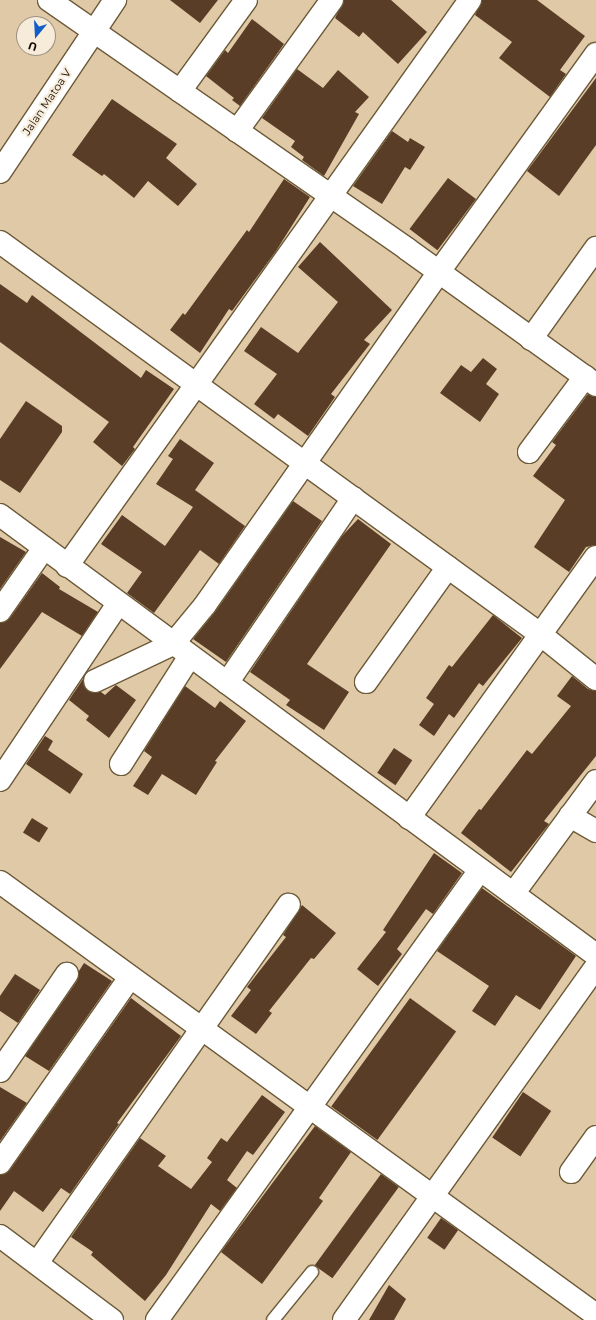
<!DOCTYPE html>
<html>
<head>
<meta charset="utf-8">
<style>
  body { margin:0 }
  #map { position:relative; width:596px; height:1320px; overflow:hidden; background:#e0c9a6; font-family:Montserrat,sans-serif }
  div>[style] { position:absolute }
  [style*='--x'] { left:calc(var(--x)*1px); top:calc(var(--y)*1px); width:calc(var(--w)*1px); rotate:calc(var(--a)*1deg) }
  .building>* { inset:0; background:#593d26; transform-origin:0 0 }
  .roads { filter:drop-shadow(1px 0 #6d5a39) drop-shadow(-1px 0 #6d5a39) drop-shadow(0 1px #6d5a39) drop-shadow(0 -1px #6d5a39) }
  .service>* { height:12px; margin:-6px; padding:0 6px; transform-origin:6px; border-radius:6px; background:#fff }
  .minor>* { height:22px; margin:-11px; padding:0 11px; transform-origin:11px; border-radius:11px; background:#fff }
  span { translate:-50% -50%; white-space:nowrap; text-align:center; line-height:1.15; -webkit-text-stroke:4px #f7ecda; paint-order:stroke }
  .street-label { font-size:11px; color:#120a01 }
  .north { position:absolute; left:16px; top:16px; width:40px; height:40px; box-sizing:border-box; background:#f7ecda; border:1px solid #9b9283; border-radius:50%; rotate:198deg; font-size:11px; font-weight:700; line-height:16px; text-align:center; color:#120a01 }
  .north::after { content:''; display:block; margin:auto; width:14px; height:18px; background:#135ec9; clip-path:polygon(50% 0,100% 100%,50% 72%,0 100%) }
</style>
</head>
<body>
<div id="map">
  <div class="building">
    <i style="clip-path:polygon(170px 0,218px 0,200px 23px)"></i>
    <i style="clip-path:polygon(344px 0,391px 0,427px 32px,398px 64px,363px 32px,359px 37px,335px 18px)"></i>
    <i style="clip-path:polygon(482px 0,537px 0,585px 36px,560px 70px,566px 74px,550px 97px,499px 58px,512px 42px,475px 15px)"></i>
    <i style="clip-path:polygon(252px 19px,284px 44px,240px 106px,232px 100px,234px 98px,206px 76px,225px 50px,228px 53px)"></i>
    <i style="clip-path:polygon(297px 69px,323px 88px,338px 70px,369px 97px,355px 112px,359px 114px,324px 176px,302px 160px,304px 157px,291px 147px,295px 141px,262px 118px)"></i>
    <i style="clip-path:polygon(596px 78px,596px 145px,559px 196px,527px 171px)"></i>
    <i style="clip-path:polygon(112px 99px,177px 144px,166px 158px,197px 184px,178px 206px,148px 181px,134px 198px,104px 174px,102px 176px,72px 155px)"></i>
    <i style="clip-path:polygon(392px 131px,408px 142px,410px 138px,425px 147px,410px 170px,405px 167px,382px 204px,353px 186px)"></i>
    <i style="left:448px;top:178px;width:35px;height:64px;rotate:37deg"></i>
    <i style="clip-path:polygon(284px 179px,310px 197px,276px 251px,232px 311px,229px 309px,200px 353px,170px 330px,183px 313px,185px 315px,247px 230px,249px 232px)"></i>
    <i style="clip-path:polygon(320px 242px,392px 310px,364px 340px,370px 344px,331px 394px,335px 397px,308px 436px,278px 414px,274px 419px,254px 404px,277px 374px,244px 351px,261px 327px,298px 353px,338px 302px,298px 267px)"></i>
    <i style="clip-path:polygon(0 284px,27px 303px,32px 295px,141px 378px,146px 370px,174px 389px,133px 447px,135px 449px,122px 466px,93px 442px,109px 422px,0 342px)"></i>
    <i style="clip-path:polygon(483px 358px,497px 369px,486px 384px,499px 394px,480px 422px,440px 393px,461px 365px,471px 372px)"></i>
    <i style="clip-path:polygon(588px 394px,596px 397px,596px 545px,586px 547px,569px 572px,534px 547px,565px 500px,533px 476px,556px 445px,552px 442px)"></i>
    <i style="clip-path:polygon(26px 401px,62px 426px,62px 432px,20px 493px,0 480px,0 439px)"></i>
    <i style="clip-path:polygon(180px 439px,214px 463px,195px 490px,245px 526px,219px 564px,200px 550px,154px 613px,127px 593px,142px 572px,101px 544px,122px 515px,165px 546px,193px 507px,156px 484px,173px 459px,168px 456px)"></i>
    <i style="clip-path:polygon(293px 501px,322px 521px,226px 662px,193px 639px,215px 612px)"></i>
    <i style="clip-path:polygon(358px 519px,391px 544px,307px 664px,349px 692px,324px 730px,286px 705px,290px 700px,250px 672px,342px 536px)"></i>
    <i style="clip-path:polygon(0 537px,26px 552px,0 589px)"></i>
    <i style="clip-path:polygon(42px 573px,60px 587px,59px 589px,98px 612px,82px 636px,42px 612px,0 669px,0 623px,10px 618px)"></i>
    <i style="clip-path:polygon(493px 615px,522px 638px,483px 686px,479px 683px,454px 718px,449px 714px,434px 736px,419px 725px,434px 704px,426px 698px,449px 665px,452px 667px)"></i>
    <i style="clip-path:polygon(572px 676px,588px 689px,596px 691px,596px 756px,544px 821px,549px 824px,511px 872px,461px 833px,479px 809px,481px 810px,527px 750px,532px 754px,571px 706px,557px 696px)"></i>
    <i style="clip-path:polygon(83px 679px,84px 686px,88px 691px,101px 692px,105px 695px,116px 685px,136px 700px,109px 738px,86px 720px,89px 716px,69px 700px)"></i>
    <i style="clip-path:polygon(185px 686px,215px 708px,220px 701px,246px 721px,215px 761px,217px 762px,196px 795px,162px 774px,148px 795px,133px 786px,152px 757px,144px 751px)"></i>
    <i style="clip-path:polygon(45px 736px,53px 741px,48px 750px,83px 774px,70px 794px,26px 764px)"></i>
    <i style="left:394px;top:748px;width:22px;height:30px;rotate:34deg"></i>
    <i style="left:32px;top:818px;width:19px;height:17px;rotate:32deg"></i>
    <i style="clip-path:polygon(434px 853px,462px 873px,433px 914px,426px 909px,397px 949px,402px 954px,378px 986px,357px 969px,386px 932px,383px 930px)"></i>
    <i style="clip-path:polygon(482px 888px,576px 956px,540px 1010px,516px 995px,495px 1026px,472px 1011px,489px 986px,437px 951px)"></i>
    <i style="clip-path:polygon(302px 905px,336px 933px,314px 959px,311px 958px,269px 1011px,272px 1013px,256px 1034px,231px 1016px,251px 990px,247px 987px,286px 937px,283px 935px)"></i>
    <i style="clip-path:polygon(84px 963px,112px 981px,49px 1071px,25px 1056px,77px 981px,79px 971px)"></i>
    <i style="clip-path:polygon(15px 974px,40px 990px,18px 1023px,0 1011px,0 996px)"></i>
    <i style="clip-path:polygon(131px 998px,181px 1036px,117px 1123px,119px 1124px,70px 1194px,61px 1188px,43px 1212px,14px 1191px,0 1211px,0 1175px,10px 1170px)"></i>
    <i style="left:410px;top:998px;width:57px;height:134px;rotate:36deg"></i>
    <i style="clip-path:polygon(0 1087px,27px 1103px,0 1141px)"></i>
    <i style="left:523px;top:1092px;width:34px;height:55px;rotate:34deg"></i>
    <i style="clip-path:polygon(262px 1095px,285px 1112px,253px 1155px,247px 1151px,227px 1180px,237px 1188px,220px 1211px,211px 1204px,166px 1275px,145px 1301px,91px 1255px,93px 1252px,71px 1237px,140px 1138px,166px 1156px,158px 1166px,191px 1189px,212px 1162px,207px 1158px,221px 1138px,227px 1142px)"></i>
    <i style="clip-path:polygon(315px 1126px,351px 1152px,319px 1198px,323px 1201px,262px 1284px,221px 1252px)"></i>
    <i style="left:381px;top:1174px;width:22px;height:113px;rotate:36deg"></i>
    <i style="left:441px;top:1218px;width:21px;height:24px;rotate:35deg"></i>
    <i style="clip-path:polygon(389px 1285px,406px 1299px,394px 1320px,369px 1320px)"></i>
  </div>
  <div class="roads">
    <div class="service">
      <i style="--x:273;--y:1320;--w:62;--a:-50.9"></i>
    </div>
    <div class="minor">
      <i style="--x:49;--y:0;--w:436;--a:34.8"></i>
      <i style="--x:407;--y:249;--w:233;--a:35.7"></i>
      <i style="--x:180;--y:91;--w:112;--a:-54"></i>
      <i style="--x:237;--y:131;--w:162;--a:-54.1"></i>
      <i style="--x:0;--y:172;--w:207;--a:-56.2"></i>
      <i style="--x:0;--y:242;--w:667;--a:35.98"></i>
      <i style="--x:540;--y:634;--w:72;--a:38.8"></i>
      <i style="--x:531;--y:339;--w:112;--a:-54.5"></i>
      <i style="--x:529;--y:452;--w:94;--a:-53.3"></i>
      <i style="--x:0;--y:515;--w:741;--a:36.44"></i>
      <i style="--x:67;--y:566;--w:695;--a:-54.55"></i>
      <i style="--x:0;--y:611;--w:77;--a:-55.1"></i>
      <i style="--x:95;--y:681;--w:86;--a:-25.4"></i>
      <i style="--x:173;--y:644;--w:50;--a:-50.6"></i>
      <i style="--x:205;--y:605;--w:406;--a:-54.9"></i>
      <i style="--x:438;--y:273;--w:270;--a:-54.2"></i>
      <i style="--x:366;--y:682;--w:141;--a:-54.5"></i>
      <i style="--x:227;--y:683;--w:224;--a:-55.7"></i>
      <i style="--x:121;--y:764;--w:128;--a:-57.4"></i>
      <i style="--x:0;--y:780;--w:212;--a:-56.2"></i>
      <i style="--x:570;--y:816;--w:30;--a:30"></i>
      <i style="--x:409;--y:818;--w:321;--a:-54.4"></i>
      <i style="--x:0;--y:882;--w:737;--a:36"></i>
      <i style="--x:513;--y:894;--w:140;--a:-53.7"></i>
      <i style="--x:0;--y:1071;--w:118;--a:-55.4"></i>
      <i style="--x:0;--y:1163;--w:227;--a:-55"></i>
      <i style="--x:571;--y:1172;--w:43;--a:-54.5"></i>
      <i style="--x:0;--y:1236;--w:140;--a:36.9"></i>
      <i style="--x:37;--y:1263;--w:438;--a:-54.9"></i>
      <i style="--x:157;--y:1320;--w:554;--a:-54.33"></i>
      <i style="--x:344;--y:1320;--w:434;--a:-54.5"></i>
    </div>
  </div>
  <div class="street-label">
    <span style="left:47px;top:102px;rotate:-56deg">Jalan Matoa V</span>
  </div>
  <div class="north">U</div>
</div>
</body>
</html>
